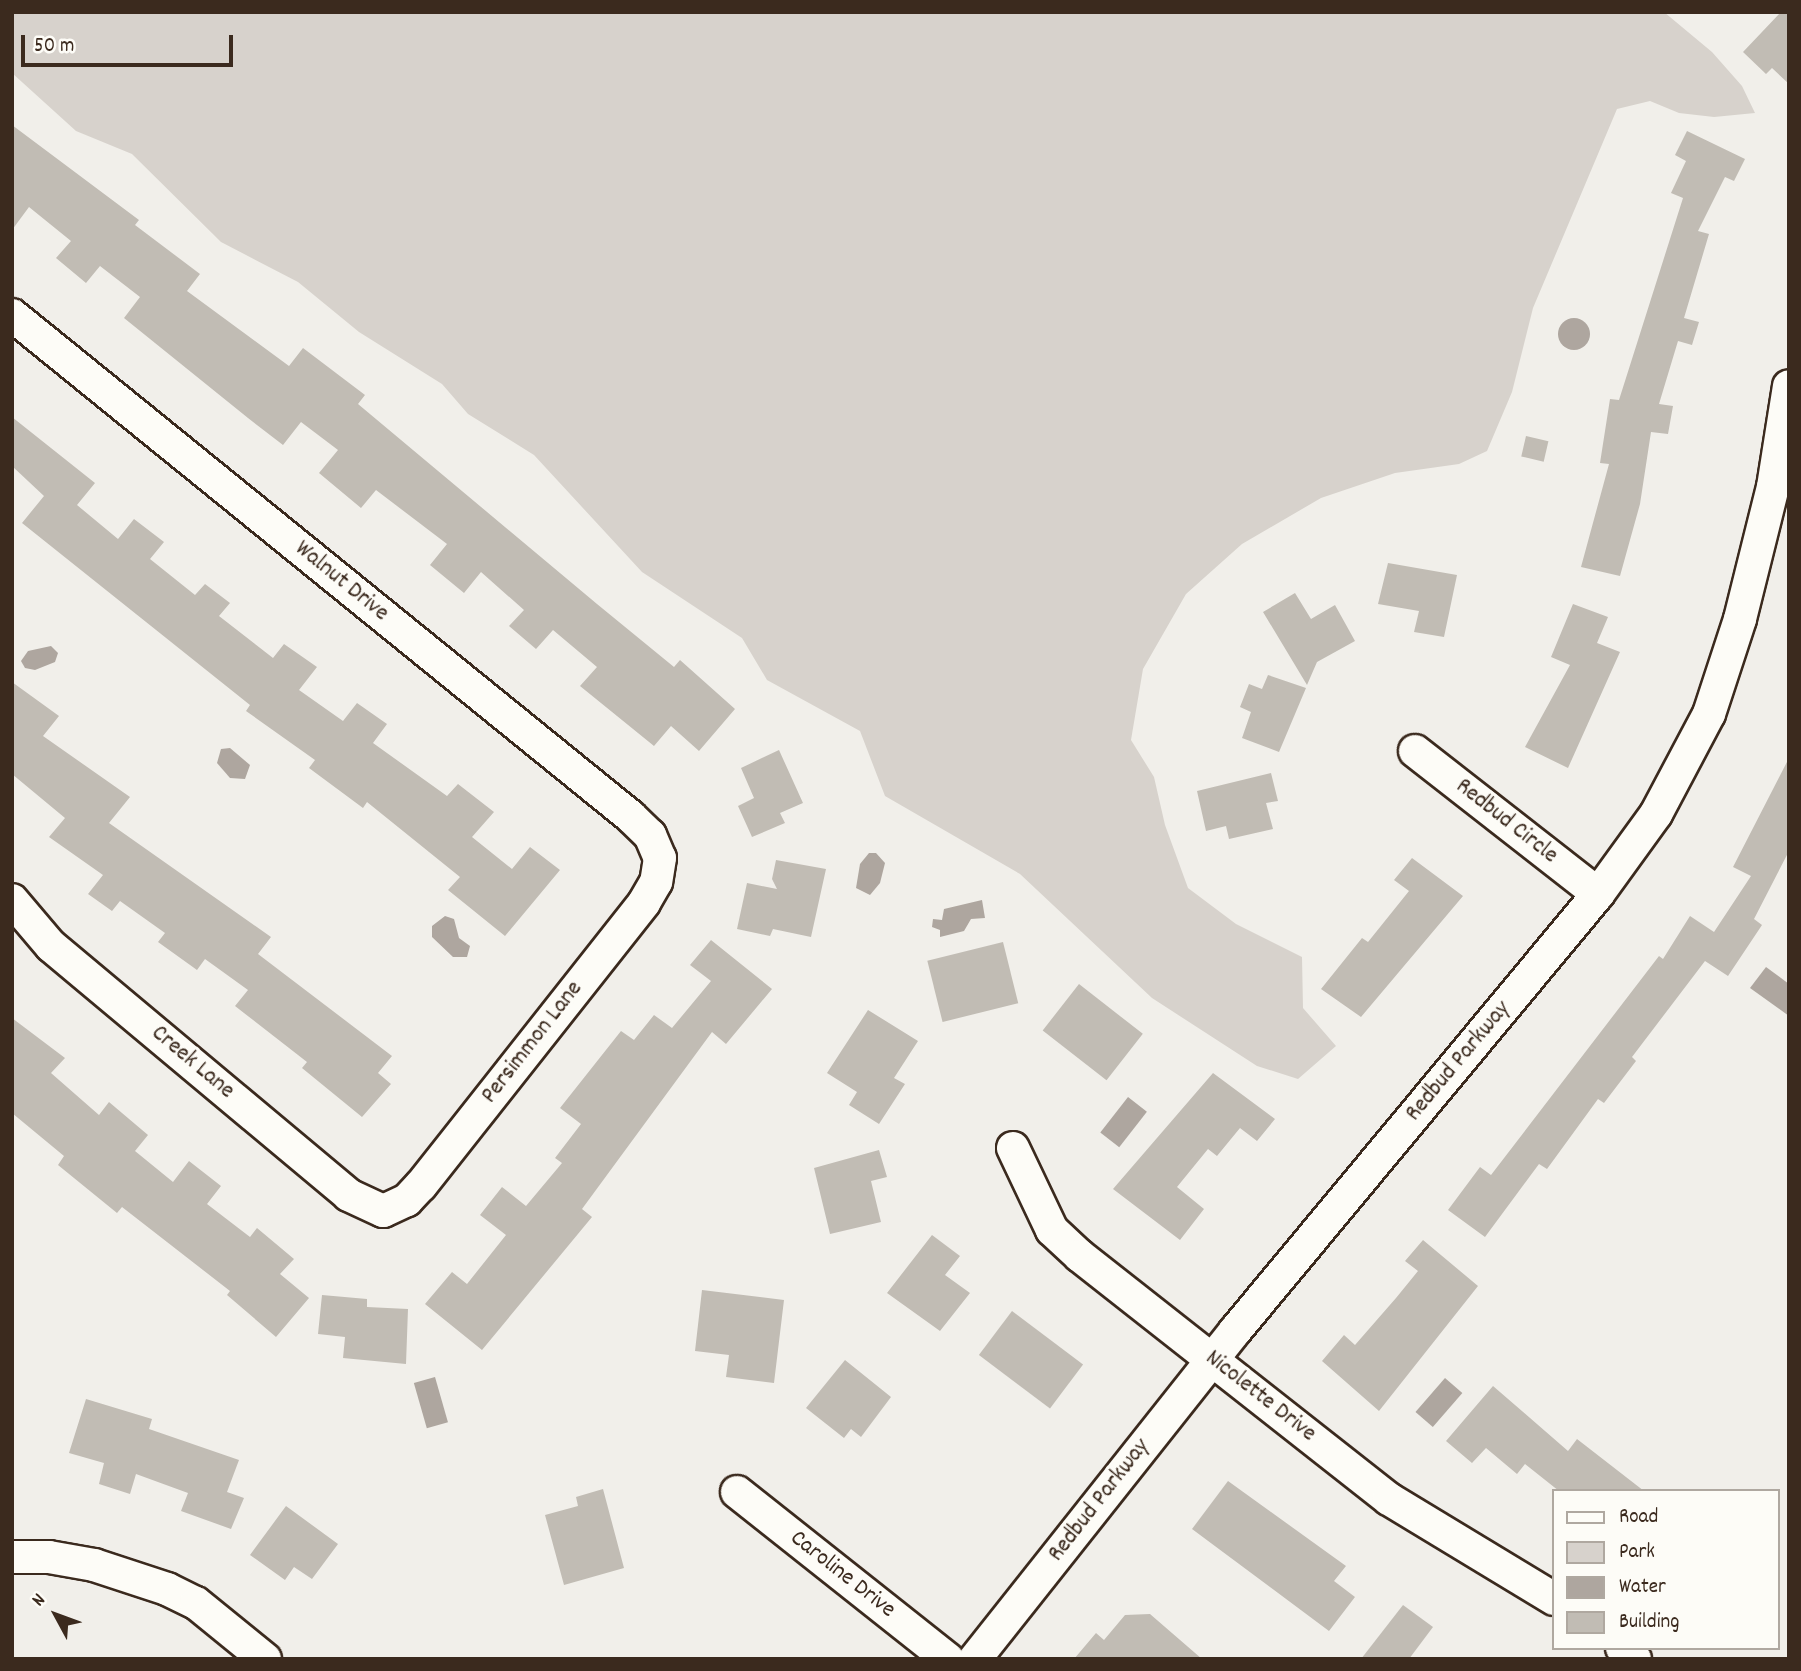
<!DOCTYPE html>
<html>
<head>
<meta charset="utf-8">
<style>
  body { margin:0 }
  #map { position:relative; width:1801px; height:1671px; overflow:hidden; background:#f1efea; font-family:Dekko,sans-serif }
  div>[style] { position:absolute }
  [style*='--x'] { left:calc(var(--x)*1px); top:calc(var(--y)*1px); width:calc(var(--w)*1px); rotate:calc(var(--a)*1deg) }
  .green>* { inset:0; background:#d7d2cc }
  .water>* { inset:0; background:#aea69f; transform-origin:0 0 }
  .round { border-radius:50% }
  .building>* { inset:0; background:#c1bcb4; transform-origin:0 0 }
  .roads { filter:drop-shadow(2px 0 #3b2a1e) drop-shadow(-2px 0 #3b2a1e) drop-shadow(0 2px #3b2a1e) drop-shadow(0 -2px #3b2a1e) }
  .street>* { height:32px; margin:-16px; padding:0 16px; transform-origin:16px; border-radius:16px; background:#fdfcf7 }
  span { translate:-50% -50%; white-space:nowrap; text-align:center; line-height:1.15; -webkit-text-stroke:6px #fdfcf7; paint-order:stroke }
  .street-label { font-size:24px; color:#3b2a1e }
  .frame { position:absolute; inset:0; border:14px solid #3b2a1e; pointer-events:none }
  .legend { position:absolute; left:1552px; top:1489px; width:228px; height:161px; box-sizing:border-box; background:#fdfcf7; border:2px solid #afa8a0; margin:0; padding:9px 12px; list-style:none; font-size:21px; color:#3b2a1e }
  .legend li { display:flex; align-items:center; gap:14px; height:35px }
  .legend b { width:35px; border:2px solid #afa8a0 }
  .north { position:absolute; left:21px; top:1580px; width:70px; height:70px; -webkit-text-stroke:5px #fdfcf7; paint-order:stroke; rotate:311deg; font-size:19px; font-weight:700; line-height:28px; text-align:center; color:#3b2a1e }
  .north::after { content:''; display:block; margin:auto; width:24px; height:32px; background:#3b2a1e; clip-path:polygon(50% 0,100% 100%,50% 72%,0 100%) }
  .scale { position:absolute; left:21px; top:35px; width:212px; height:32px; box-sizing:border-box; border:4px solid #3b2a1e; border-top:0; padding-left:9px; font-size:21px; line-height:24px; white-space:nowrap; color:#3b2a1e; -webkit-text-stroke:5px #fdfcf7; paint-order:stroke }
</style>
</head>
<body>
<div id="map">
  <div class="green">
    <i style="clip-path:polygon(12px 12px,1664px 12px,1712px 52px,1742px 86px,1755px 113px,1714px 117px,1679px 113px,1650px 101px,1617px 109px,1533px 308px,1512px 392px,1487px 451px,1459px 464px,1395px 473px,1321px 498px,1242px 544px,1186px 594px,1143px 669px,1131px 740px,1154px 777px,1165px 825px,1188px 888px,1236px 924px,1302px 957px,1303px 1008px,1336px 1046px,1298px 1079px,1257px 1066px,1152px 998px,1020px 874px,885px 796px,860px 731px,767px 680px,742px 638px,642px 572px,534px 455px,468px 414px,442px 384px,359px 332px,298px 282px,221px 242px,132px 154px,76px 131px,12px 73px)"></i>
  </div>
  <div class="water">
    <i class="round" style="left:1558px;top:318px;width:32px;height:32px"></i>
    <i style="clip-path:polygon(51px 646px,58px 653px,55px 662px,35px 670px,25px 668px,21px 661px,28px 651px)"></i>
    <i style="clip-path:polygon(230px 748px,250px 765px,245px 779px,230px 778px,217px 763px,221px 749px)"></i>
    <i style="clip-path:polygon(869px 853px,876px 853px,885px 863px,880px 883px,870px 895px,856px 888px,860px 864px)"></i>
    <i style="clip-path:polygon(982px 900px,985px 918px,971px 919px,964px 931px,940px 937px,940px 930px,932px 927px,933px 919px,942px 920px,944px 909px)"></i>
    <i style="clip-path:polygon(445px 916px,454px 919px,459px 938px,470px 946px,467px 957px,453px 957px,432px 937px,432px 926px)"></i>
    <i style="clip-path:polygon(1766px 967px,1789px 984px,1789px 1016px,1750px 988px)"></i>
    <i style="left:1128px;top:1097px;width:24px;height:45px;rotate:38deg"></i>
    <i style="left:435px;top:1377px;width:47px;height:22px;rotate:74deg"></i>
    <i style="left:1445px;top:1378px;width:23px;height:45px;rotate:41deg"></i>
  </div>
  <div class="building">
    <i style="clip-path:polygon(1781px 12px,1789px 12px,1789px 84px,1772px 68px,1766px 74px,1743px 52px)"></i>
    <i style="clip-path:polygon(12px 125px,139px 220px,135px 225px,200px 274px,187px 291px,289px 366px,303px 348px,365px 395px,358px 404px,597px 604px,674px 667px,680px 660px,735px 709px,699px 751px,671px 726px,654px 746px,580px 686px,597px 667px,553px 630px,536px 649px,509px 626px,524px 610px,481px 572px,464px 593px,430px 565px,447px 544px,376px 490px,361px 508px,319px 473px,338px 450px,301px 422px,283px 445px,248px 418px,124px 318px,140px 297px,100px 266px,86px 283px,56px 258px,71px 241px,29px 207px,12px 230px)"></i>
    <i style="clip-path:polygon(1687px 131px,1745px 159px,1734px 181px,1725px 177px,1698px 231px,1709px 234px,1684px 318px,1699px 322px,1692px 345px,1678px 341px,1659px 404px,1673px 406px,1668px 434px,1651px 432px,1640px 504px,1620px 576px,1581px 567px,1609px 464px,1600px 463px,1610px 399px,1619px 400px,1683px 198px,1671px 193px,1686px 161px,1675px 155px)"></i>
    <i style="clip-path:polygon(12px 417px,95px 483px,77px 505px,118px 539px,134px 519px,164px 542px,150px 559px,195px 595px,205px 584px,230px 603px,219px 616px,273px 658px,284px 644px,317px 667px,299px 690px,343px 721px,357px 703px,387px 724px,373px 743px,447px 796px,458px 784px,494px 812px,472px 837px,512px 869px,530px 847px,560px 870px,505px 936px,448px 890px,460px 877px,367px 802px,363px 808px,309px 768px,315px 760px,246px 711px,250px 705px,22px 523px,44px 496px,12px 466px)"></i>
    <i style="left:1526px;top:436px;width:23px;height:21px;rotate:13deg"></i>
    <i style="clip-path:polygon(1388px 563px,1457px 575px,1444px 637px,1414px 632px,1419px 611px,1378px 604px)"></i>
    <i style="clip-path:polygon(1295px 593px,1311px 619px,1335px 605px,1355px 641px,1317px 662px,1307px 685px,1263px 612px)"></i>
    <i style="clip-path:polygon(1573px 604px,1608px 617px,1597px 643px,1620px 652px,1568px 768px,1525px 747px,1570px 665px,1551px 657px)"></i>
    <i style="clip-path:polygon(1268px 675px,1306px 688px,1279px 752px,1242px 738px,1251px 712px,1240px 707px,1249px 684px,1262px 689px)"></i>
    <i style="clip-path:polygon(12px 682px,59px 716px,43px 736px,130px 797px,109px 823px,271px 937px,258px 954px,392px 1056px,378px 1073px,391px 1084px,362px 1117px,302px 1068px,307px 1062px,235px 1006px,248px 990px,205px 959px,197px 970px,158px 942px,165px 933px,120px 901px,112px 911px,88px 894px,103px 875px,49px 837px,65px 818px,12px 774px)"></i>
    <i style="clip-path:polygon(779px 750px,803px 803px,780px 813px,785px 823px,752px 837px,738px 806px,754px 798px,741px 768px)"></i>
    <i style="clip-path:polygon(1789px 758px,1789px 851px,1754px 919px,1762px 925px,1728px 976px,1705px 961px,1632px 1057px,1636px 1061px,1604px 1103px,1598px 1099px,1547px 1169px,1539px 1164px,1485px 1237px,1448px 1210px,1480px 1167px,1491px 1175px,1659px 956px,1663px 959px,1690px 916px,1714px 932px,1751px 876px,1733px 867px)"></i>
    <i style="clip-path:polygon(1271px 773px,1278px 801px,1266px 803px,1273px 829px,1229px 839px,1226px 826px,1206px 831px,1197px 791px)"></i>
    <i style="clip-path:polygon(1412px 858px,1463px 896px,1361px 1017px,1321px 989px,1362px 938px,1368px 942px,1409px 891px,1394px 880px)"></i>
    <i style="clip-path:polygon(776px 860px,826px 869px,811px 937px,773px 929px,770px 936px,737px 929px,747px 883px,777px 889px,772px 879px)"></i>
    <i style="clip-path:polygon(711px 940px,772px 989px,726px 1044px,712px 1032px,582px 1209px,592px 1217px,482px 1350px,425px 1304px,452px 1272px,467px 1284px,506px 1235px,480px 1215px,502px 1187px,526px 1206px,562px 1163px,555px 1158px,581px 1124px,560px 1108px,621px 1031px,634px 1040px,654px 1015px,672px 1028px,711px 981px,690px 965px)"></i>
    <i style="left:1003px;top:942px;width:63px;height:78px;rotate:76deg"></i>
    <i style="left:1079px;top:984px;width:81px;height:59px;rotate:38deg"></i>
    <i style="clip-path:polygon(868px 1010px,918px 1041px,894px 1078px,905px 1084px,879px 1124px,849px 1105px,857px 1092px,827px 1073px)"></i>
    <i style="clip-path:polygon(12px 1018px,65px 1058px,51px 1073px,99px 1115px,109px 1102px,148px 1135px,135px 1151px,173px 1182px,189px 1161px,221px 1186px,207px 1204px,250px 1237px,257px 1228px,294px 1259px,280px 1274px,309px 1298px,276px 1337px,227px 1295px,230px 1291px,122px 1207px,117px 1213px,58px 1165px,64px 1156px,12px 1113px)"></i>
    <i style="clip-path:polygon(1213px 1073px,1275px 1119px,1257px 1141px,1240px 1128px,1217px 1156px,1208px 1149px,1177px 1187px,1204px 1209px,1180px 1240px,1113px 1189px)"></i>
    <i style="clip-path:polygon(879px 1150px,887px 1177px,871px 1181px,881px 1222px,830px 1234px,814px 1168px)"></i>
    <i style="clip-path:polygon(932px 1235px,960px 1256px,945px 1275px,970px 1293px,940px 1331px,887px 1293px)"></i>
    <i style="clip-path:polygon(1423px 1240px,1478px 1286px,1379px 1411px,1322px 1361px,1344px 1335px,1355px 1345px,1396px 1298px,1418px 1271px,1405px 1261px)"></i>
    <i style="clip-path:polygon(702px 1290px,784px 1300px,774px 1383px,726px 1377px,729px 1355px,695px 1351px)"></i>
    <i style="clip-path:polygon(322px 1295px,367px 1299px,367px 1307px,408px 1309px,406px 1364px,343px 1358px,345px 1337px,318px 1334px)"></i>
    <i style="left:1012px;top:1311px;width:89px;height:55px;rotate:37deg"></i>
    <i style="clip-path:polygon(845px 1360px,891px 1397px,861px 1437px,851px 1429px,844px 1438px,806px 1408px)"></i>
    <i style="clip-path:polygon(1493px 1386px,1568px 1451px,1577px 1439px,1644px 1491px,1559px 1491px,1525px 1464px,1517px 1474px,1486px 1448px,1472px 1463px,1446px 1441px)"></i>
    <i style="clip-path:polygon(86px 1399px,152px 1419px,149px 1429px,239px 1460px,227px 1492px,244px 1498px,231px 1529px,181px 1511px,188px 1493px,136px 1474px,130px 1494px,99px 1484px,104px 1463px,69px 1453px)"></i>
    <i style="clip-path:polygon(1228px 1481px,1346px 1566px,1334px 1581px,1355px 1597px,1329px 1631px,1192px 1529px)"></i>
    <i style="clip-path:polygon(603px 1489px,624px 1568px,564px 1585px,545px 1515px,578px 1506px,576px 1497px)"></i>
    <i style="clip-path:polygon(286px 1506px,338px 1544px,312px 1579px,294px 1567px,285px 1580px,250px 1555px)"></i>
    <i style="clip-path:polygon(1403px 1605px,1433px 1627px,1409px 1659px,1361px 1659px)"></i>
    <i style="clip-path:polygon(1150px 1614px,1202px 1659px,1074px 1659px,1096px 1633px,1104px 1640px,1125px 1615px)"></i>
  </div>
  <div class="roads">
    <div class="street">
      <i style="--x:12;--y:315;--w:796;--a:39.03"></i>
      <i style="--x:630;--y:816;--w:28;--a:44"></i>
      <i style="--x:650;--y:835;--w:25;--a:67"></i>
      <i style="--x:660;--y:858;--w:24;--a:99"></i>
      <i style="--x:656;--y:882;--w:24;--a:120"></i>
      <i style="--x:644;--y:903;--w:360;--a:128.3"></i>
      <i style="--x:421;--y:1185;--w:21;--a:133"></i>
      <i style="--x:407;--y:1200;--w:26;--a:155"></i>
      <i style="--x:383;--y:1211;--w:38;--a:-155"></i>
      <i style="--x:349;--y:1195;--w:388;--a:-140.1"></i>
      <i style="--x:51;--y:946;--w:60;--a:-130.3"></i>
      <i style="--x:1415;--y:751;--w:232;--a:38"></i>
      <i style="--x:1013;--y:1148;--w:91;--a:64.6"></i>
      <i style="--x:1052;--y:1230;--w:38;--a:43"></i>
      <i style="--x:1080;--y:1256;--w:393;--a:38.2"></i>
      <i style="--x:1389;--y:1499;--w:193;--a:31.2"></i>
      <i style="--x:737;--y:1492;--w:269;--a:38.4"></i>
      <i style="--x:12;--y:1557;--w:37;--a:0"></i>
      <i style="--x:49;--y:1557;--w:46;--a:10.1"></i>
      <i style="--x:94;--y:1565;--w:77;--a:18.2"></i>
      <i style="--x:167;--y:1589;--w:32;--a:26"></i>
      <i style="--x:196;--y:1603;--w:89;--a:39.1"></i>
      <i style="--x:1622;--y:1648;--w:17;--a:40"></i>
      <i style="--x:975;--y:1659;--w:419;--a:-51.6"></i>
      <i style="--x:1235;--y:1331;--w:568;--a:-50.28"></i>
      <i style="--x:1598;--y:894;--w:99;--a:-54.1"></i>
      <i style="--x:1656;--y:814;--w:113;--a:-62.1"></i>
      <i style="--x:1709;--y:714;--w:100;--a:-71.9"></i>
      <i style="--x:1740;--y:619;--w:136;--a:-76"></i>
      <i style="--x:1773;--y:487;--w:102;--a:-81"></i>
    </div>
  </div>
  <div class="street-label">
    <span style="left:341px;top:582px;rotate:39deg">Walnut Drive</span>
    <span style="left:1506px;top:822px;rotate:38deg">Redbud Circle</span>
    <span style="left:533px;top:1043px;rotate:-52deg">Persimmon Lane</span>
    <span style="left:1459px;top:1062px;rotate:-50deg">Redbud Parkway</span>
    <span style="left:192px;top:1063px;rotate:40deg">Creek Lane</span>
    <span style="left:1260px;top:1397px;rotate:38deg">Nicolette Drive</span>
    <span style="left:1100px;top:1501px;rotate:-52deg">Redbud Parkway</span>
    <span style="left:842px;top:1575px;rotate:38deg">Caroline Drive</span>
  </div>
  <div class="frame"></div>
  <ul class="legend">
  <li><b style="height:9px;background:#fdfcf7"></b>Road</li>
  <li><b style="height:19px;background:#d7d2cc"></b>Park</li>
  <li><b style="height:19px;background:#aea69f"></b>Water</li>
  <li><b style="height:19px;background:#c1bcb4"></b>Building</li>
  </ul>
  <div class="north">N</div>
  <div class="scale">50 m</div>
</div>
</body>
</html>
